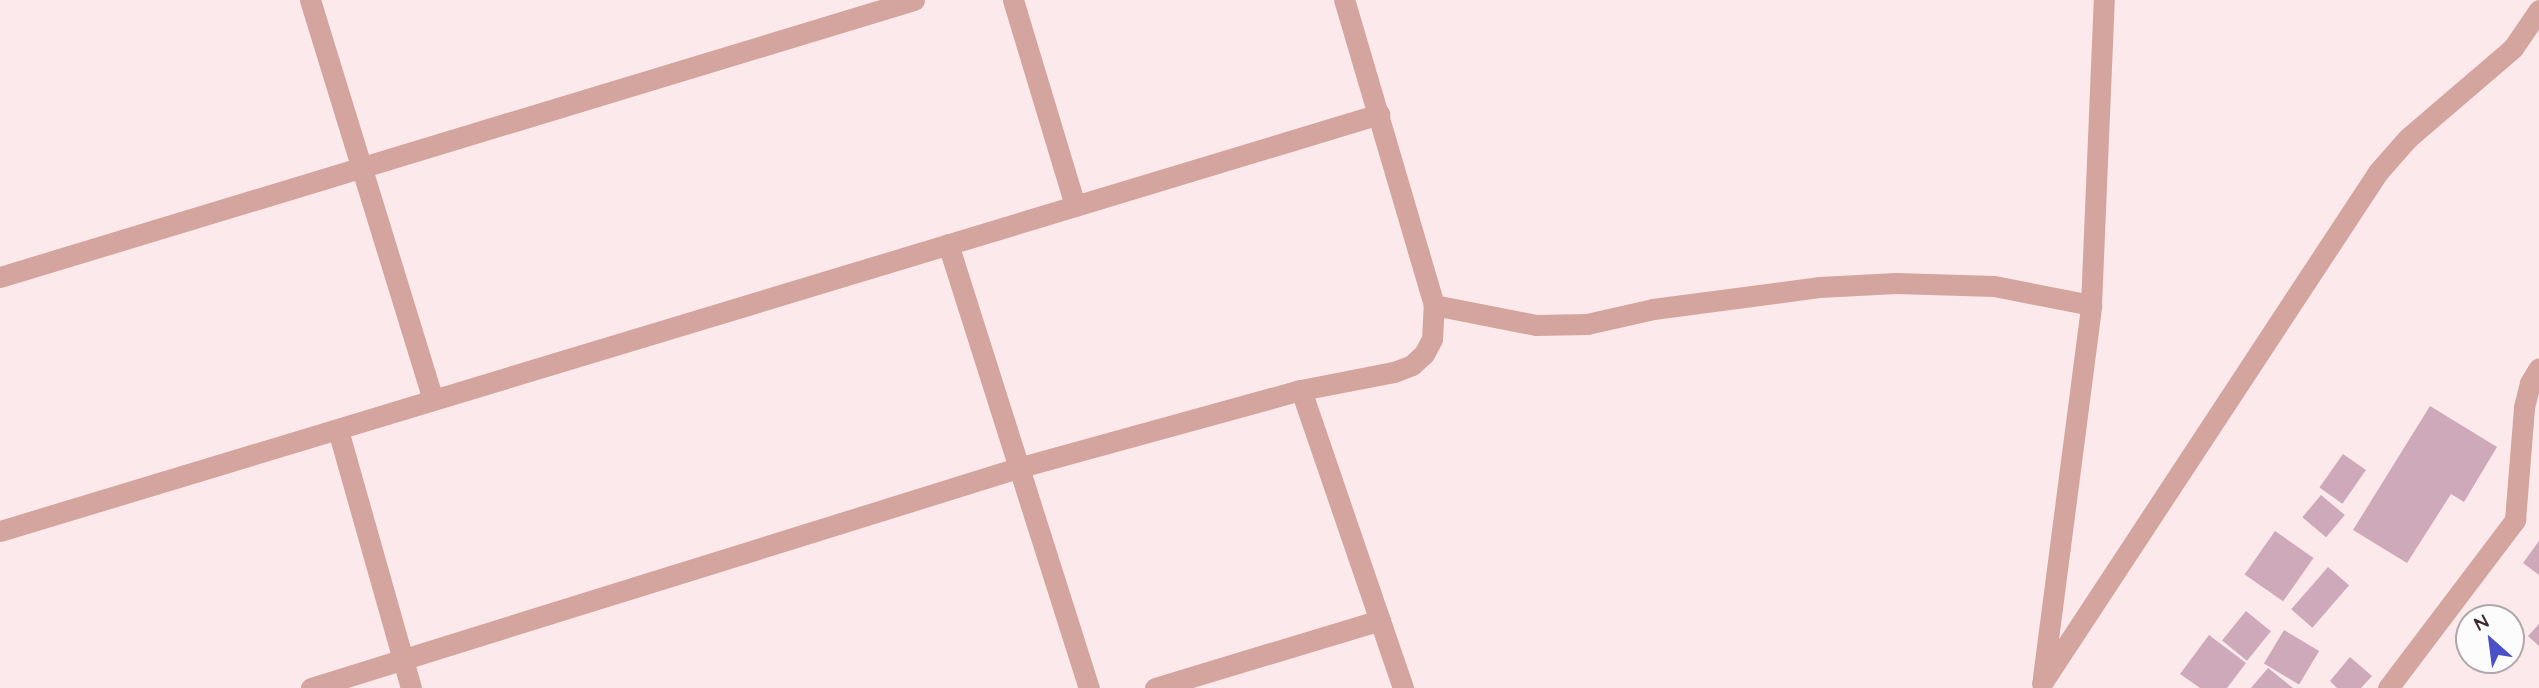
<!DOCTYPE html>
<html>
<head>
<meta charset="utf-8">
<style>
  body { margin:0 }
  #map { position:relative; width:2539px; height:688px; overflow:hidden; background:#fbe9ec; font-family:Quicksand,sans-serif }
  div>[style] { position:absolute }
  [style*='--x'] { left:calc(var(--x)*1px); top:calc(var(--y)*1px); width:calc(var(--w)*1px); rotate:calc(var(--a)*1deg) }
  .building>* { inset:0; background:#cea9b9; transform-origin:0 0 }
  .minor>* { height:21px; margin:-10.5px; padding:0 10.5px; transform-origin:10.5px; border-radius:10.5px; background:#d4a49e }
  span { translate:-50% -50%; white-space:nowrap; text-align:center; line-height:1.15; -webkit-text-stroke:6px #fcfcfc; paint-order:stroke }
  .north { position:absolute; left:2455px; top:604px; width:70px; height:70px; box-sizing:border-box; background:#fcfcfc; border:2px solid #afa8aa; border-radius:50%; rotate:332deg; font-size:19px; font-weight:700; line-height:28px; text-align:center; color:#3b2b2e }
  .north::after { content:''; display:block; margin:auto; width:24px; height:32px; background:#4b50c6; clip-path:polygon(50% 0,100% 100%,50% 72%,0 100%) }
</style>
</head>
<body>
<div id="map">
  <div class="building">
    <i style="clip-path:polygon(2430px 406px,2497px 447px,2464px 502px,2451px 494px,2407px 563px,2353px 530px)"></i>
    <i style="left:2343px;top:454px;width:28px;height:41px;rotate:35deg"></i>
    <i style="left:2321px;top:495px;width:31px;height:29px;rotate:40deg"></i>
    <i style="left:2275px;top:531px;width:47px;height:53px;rotate:35deg"></i>
    <i style="clip-path:polygon(2539px 541px,2539px 575px,2523px 563px)"></i>
    <i style="left:2328px;top:567px;width:28px;height:56px;rotate:41deg"></i>
    <i style="left:2246px;top:611px;width:32px;height:38px;rotate:39deg"></i>
    <i style="clip-path:polygon(2539px 624px,2539px 646px,2528px 636px)"></i>
    <i style="left:2284px;top:630px;width:41px;height:39px;rotate:31deg"></i>
    <i style="clip-path:polygon(2209px 635px,2246px 663px,2227px 688px,2200px 688px,2180px 674px)"></i>
    <i style="clip-path:polygon(2350px 657px,2372px 676px,2361px 688px,2337px 688px,2330px 681px)"></i>
    <i style="clip-path:polygon(2268px 668px,2293px 688px,2251px 688px)"></i>
  </div>
  <div class="minor">
    <i style="--x:310;--y:0;--w:418;--a:72.9"></i>
    <i style="--x:1013;--y:0;--w:215;--a:73.2"></i>
    <i style="--x:948;--y:244;--w:466;--a:72.4"></i>
    <i style="--x:0;--y:277;--w:955;--a:-16.86"></i>
    <i style="--x:1434;--y:305;--w:104;--a:11.1"></i>
    <i style="--x:1536;--y:325;--w:51;--a:-1.1"></i>
    <i style="--x:1587;--y:324;--w:68;--a:-12.8"></i>
    <i style="--x:1653;--y:309;--w:167;--a:-7.5"></i>
    <i style="--x:1819;--y:287;--w:77;--a:-3"></i>
    <i style="--x:1896;--y:283;--w:98;--a:1.8"></i>
    <i style="--x:1994;--y:286;--w:99;--a:11.1"></i>
    <i style="--x:1301;--y:390;--w:315;--a:71.1"></i>
    <i style="--x:338;--y:430;--w:268;--a:74.2"></i>
    <i style="--x:0;--y:531;--w:1441;--a:-16.82"></i>
    <i style="--x:2043;--y:677;--w:375;--a:-82.6"></i>
    <i style="--x:2091;--y:305;--w:305;--a:-87.6"></i>
    <i style="--x:2042;--y:683;--w:612;--a:-56.67"></i>
    <i style="--x:2378;--y:172;--w:45;--a:-48.6"></i>
    <i style="--x:2408;--y:138;--w:138;--a:-40.6"></i>
    <i style="--x:2513;--y:48;--w:46;--a:-55.6"></i>
    <i style="--x:311;--y:688;--w:744;--a:-17.29"></i>
    <i style="--x:1021;--y:467;--w:290;--a:-15.4"></i>
    <i style="--x:1301;--y:390;--w:95;--a:-11"></i>
    <i style="--x:1394;--y:372;--w:19;--a:-21"></i>
    <i style="--x:1412;--y:365;--w:16;--a:-43"></i>
    <i style="--x:1424;--y:354;--w:17;--a:-62"></i>
    <i style="--x:1432;--y:339;--w:34;--a:-87"></i>
    <i style="--x:1434;--y:305;--w:318;--a:-106.4"></i>
    <i style="--x:1155;--y:688;--w:235;--a:-16.8"></i>
    <i style="--x:2388;--y:688;--w:211;--a:-52.9"></i>
    <i style="--x:2515;--y:520;--w:113;--a:-85.4"></i>
    <i style="--x:2524;--y:407;--w:25;--a:-76"></i>
    <i style="--x:2530;--y:383;--w:17;--a:-59"></i>
  </div>
  <div class="north">N</div>
</div>
</body>
</html>
